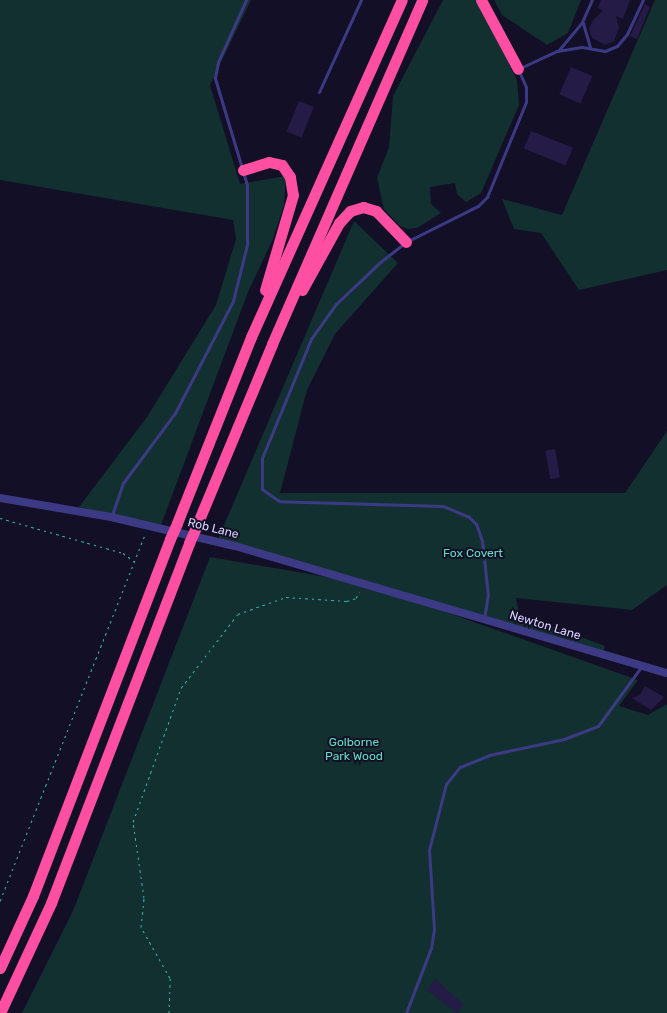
<!DOCTYPE html>
<html>
<head>
<meta charset="utf-8">
<style>
  body { margin:0 }
  #map { position:relative; width:667px; height:1013px; overflow:hidden; background:#130f26; font-family:Rubik,sans-serif }
  div>[style] { position:absolute }
  [style*='--x'] { left:calc(var(--x)*1px); top:calc(var(--y)*1px); width:calc(var(--w)*1px); rotate:calc(var(--a)*1deg) }
  .green>* { inset:0; background:#12302f }
  .building>* { inset:0; background:#241b47; transform-origin:0 0 }
  .path>* { height:1px; margin-top:-0.5px; transform-origin:0; background:repeating-linear-gradient(90deg,#2fb8b0 0 2.5px,transparent 0 6.5px) }
  .service>* { height:3px; margin:-1.5px; padding:0 1.5px; transform-origin:1.5px; border-radius:1.5px; background:#3d3a85 }
  .tertiary>* { height:8px; margin:-4px; padding:0 4px; transform-origin:4px; border-radius:4px; background:#3d3a85 }
  .motorway>* { height:11px; margin:-5.5px; padding:0 5.5px; transform-origin:5.5px; border-radius:5.5px; background:#ff4fa3 }
  .motorway-bridge>* { height:11px; margin:-5.5px; padding:0 5.5px; transform-origin:5.5px; border-radius:5.5px; background:#ff4fa3 }
  span { translate:-50% -50%; white-space:nowrap; text-align:center; line-height:1.15; -webkit-text-stroke:4px #130f26; paint-order:stroke }
  .street-label { font-size:12px; color:#d9d4ff }
  .park-label { font-size:12px; color:#5fe0c0 }
</style>
</head>
<body>
<div id="map">
  <div class="green">
    <i style="clip-path:polygon(0 0,251px 0,210px 85px,240px 184px,286px 176px,284px 205px,273px 239px,248px 292px,161px 525px,79px 507px,147px 417px,216px 305px,236px 239px,233px 220px,0 180px)"></i>
    <i style="clip-path:polygon(443px 0,476px 0,517px 80px,519px 105px,481px 193px,466px 202px,457px 194px,455px 183px,430px 187px,431px 204px,441px 213px,417px 228px,408px 229px,400px 226px,384px 209px,377px 178px,389px 147px,393px 96px)"></i>
    <i style="clip-path:polygon(494px 0,581px 0,568px 33px,547px 45px,502px 15px)"></i>
    <i style="clip-path:polygon(655px 0,667px 0,667px 270px,579px 290px,541px 233px,514px 229px,502px 199px,562px 215px)"></i>
    <i style="clip-path:polygon(354px 221px,398px 263px,335px 334px,307px 390px,280px 493px,625px 493px,667px 431px,667px 585px,632px 610px,516px 598px,519px 614px,605px 646px,603px 654px,383px 590px,638px 680px,619px 706px,648px 715px,667px 704px,667px 1013px,22px 1013px,73px 911px,210px 557px,356px 582px,216px 544px)"></i>
  </div>
  <div class="building">
    <i style="clip-path:polygon(601px 0,630px 0,623px 19px,616px 16px,619px 28px,614px 41px,605px 45px,592px 38px,589px 29px,593px 20px,603px 11px,598px 8px)"></i>
    <i style="clip-path:polygon(645px 4px,650px 7px,637px 39px,630px 36px)"></i>
    <i style="left:571px;top:67px;width:23px;height:30px;rotate:23deg"></i>
    <i style="left:299px;top:101px;width:16px;height:33px;rotate:22deg"></i>
    <i style="left:531px;top:131px;width:45px;height:19px;rotate:22deg"></i>
    <i style="left:555px;top:449px;width:29px;height:10px;rotate:80deg"></i>
    <i style="clip-path:polygon(645px 686px,664px 697px,651px 710px,632px 698px,640px 695px)"></i>
    <i style="clip-path:polygon(435px 979px,464px 1005px,457px 1013px,427px 990px)"></i>
  </div>
  <div class="path">
    <i style="--x:0;--y:518;--w:128;--a:15.9"></i>
    <i style="--x:123;--y:553;--w:14;--a:36"></i>
    <i style="--x:0;--y:901;--w:396;--a:-68.4"></i>
    <i style="--x:169;--y:1013;--w:35;--a:-88"></i>
    <i style="--x:170;--y:978;--w:59;--a:-119.6"></i>
    <i style="--x:141;--y:927;--w:29;--a:-84"></i>
    <i style="--x:144;--y:898;--w:77;--a:-98.2"></i>
    <i style="--x:133;--y:822;--w:142;--a:-70.3"></i>
    <i style="--x:181;--y:688;--w:93;--a:-52.4"></i>
    <i style="--x:238;--y:614;--w:51;--a:-19.5"></i>
    <i style="--x:286;--y:597;--w:61;--a:3.8"></i>
    <i style="--x:347;--y:601;--w:9;--a:-18"></i>
    <i style="--x:356;--y:598;--w:7;--a:-63"></i>
  </div>
  <div class="service">
    <i style="--x:583;--y:23;--w:25;--a:74"></i>
    <i style="--x:558;--y:51;--w:38;--a:-50"></i>
    <i style="--x:582;--y:22;--w:24;--a:-66"></i>
    <i style="--x:319;--y:92;--w:101;--a:-65.5"></i>
    <i style="--x:112;--y:515;--w:34;--a:-71"></i>
    <i style="--x:123;--y:483;--w:87;--a:-53.4"></i>
    <i style="--x:175;--y:413;--w:126;--a:-62.6"></i>
    <i style="--x:233;--y:301;--w:58;--a:-76"></i>
    <i style="--x:247;--y:245;--w:60;--a:-90"></i>
    <i style="--x:247;--y:185;--w:112;--a:-106.7"></i>
    <i style="--x:215;--y:78;--w:16;--a:-79"></i>
    <i style="--x:218;--y:62;--w:68;--a:-65.7"></i>
    <i style="--x:484;--y:619;--w:24;--a:-81"></i>
    <i style="--x:488;--y:595;--w:54;--a:-96.3"></i>
    <i style="--x:482;--y:541;--w:18;--a:-109"></i>
    <i style="--x:476;--y:524;--w:10;--a:-135"></i>
    <i style="--x:469;--y:517;--w:28;--a:-157"></i>
    <i style="--x:443;--y:506;--w:164;--a:-178.3"></i>
    <i style="--x:279;--y:501;--w:21;--a:-145"></i>
    <i style="--x:262;--y:489;--w:31;--a:-90"></i>
    <i style="--x:262;--y:458;--w:129;--a:-67.6"></i>
    <i style="--x:311;--y:339;--w:43;--a:-54.5"></i>
    <i style="--x:336;--y:304;--w:59;--a:-43.6"></i>
    <i style="--x:379;--y:263;--w:34;--a:-38"></i>
    <i style="--x:406;--y:242;--w:80;--a:-26.6"></i>
    <i style="--x:478;--y:206;--w:13;--a:-45"></i>
    <i style="--x:487;--y:197;--w:103;--a:-67.7"></i>
    <i style="--x:526;--y:102;--w:15;--a:-90"></i>
    <i style="--x:526;--y:87;--w:20;--a:-114"></i>
    <i style="--x:518;--y:69;--w:43;--a:-24.8"></i>
    <i style="--x:557;--y:51;--w:25;--a:-9"></i>
    <i style="--x:582;--y:47;--w:23;--a:10"></i>
    <i style="--x:605;--y:51;--w:13;--a:-23"></i>
    <i style="--x:617;--y:46;--w:16;--a:-50"></i>
    <i style="--x:627;--y:34;--w:38;--a:-65"></i>
    <i style="--x:406;--y:1013;--w:70;--a:-69"></i>
    <i style="--x:431;--y:948;--w:19;--a:-81"></i>
    <i style="--x:434;--y:929;--w:79;--a:-93.6"></i>
    <i style="--x:429;--y:850;--w:68;--a:-75.6"></i>
    <i style="--x:446;--y:784;--w:22;--a:-51"></i>
    <i style="--x:460;--y:767;--w:31;--a:-22"></i>
    <i style="--x:489;--y:755;--w:77;--a:-12"></i>
    <i style="--x:564;--y:739;--w:36;--a:-21"></i>
    <i style="--x:598;--y:726;--w:73;--a:-53.9"></i>
  </div>
  <div class="tertiary">
    <i style="--x:0;--y:498;--w:113;--a:9.7"></i>
    <i style="--x:111;--y:517;--w:127;--a:13.2"></i>
    <i style="--x:235;--y:546;--w:450;--a:16.4"></i>
  </div>
  <div class="motorway">
    <i style="--x:481;--y:0;--w:78;--a:61.8"></i>
    <i style="--x:243;--y:170;--w:27;--a:-17"></i>
    <i style="--x:269;--y:162;--w:13;--a:13"></i>
    <i style="--x:282;--y:165;--w:14;--a:56"></i>
    <i style="--x:290;--y:177;--w:18;--a:81"></i>
    <i style="--x:293;--y:195;--w:99;--a:106.4"></i>
    <i style="--x:302;--y:290;--w:77;--a:-61.1"></i>
    <i style="--x:339;--y:223;--w:16;--a:-47"></i>
    <i style="--x:350;--y:211;--w:14;--a:-17"></i>
    <i style="--x:363;--y:207;--w:14;--a:17"></i>
    <i style="--x:376;--y:211;--w:43;--a:45.9"></i>
    <i style="--x:177;--y:523;--w:200;--a:-68.3"></i>
    <i style="--x:251;--y:337;--w:369;--a:-65.9"></i>
    <i style="--x:196;--y:527;--w:198;--a:-67.4"></i>
    <i style="--x:272;--y:344;--w:375;--a:-66.4"></i>
    <i style="--x:0;--y:968;--w:79;--a:-65.4"></i>
    <i style="--x:33;--y:896;--w:382;--a:-69"></i>
    <i style="--x:0;--y:1013;--w:121;--a:-65.1"></i>
    <i style="--x:51;--y:903;--w:386;--a:-69"></i>
  </div>
  <div class="motorway-bridge">
    <i style="--x:170;--y:539;--w:17;--a:-66"></i>
    <i style="--x:189;--y:543;--w:17;--a:-66"></i>
  </div>
  <div class="street-label">
    <span style="left:213px;top:529px;rotate:14deg">Rob Lane</span>
    <span style="left:545px;top:626px;rotate:17deg">Newton Lane</span>
  </div>
  <div class="park-label">
    <span style="left:473px;top:554px">Fox Covert</span>
    <span style="left:354px;top:750px">Golborne<br>Park Wood</span>
  </div>
</div>
</body>
</html>
